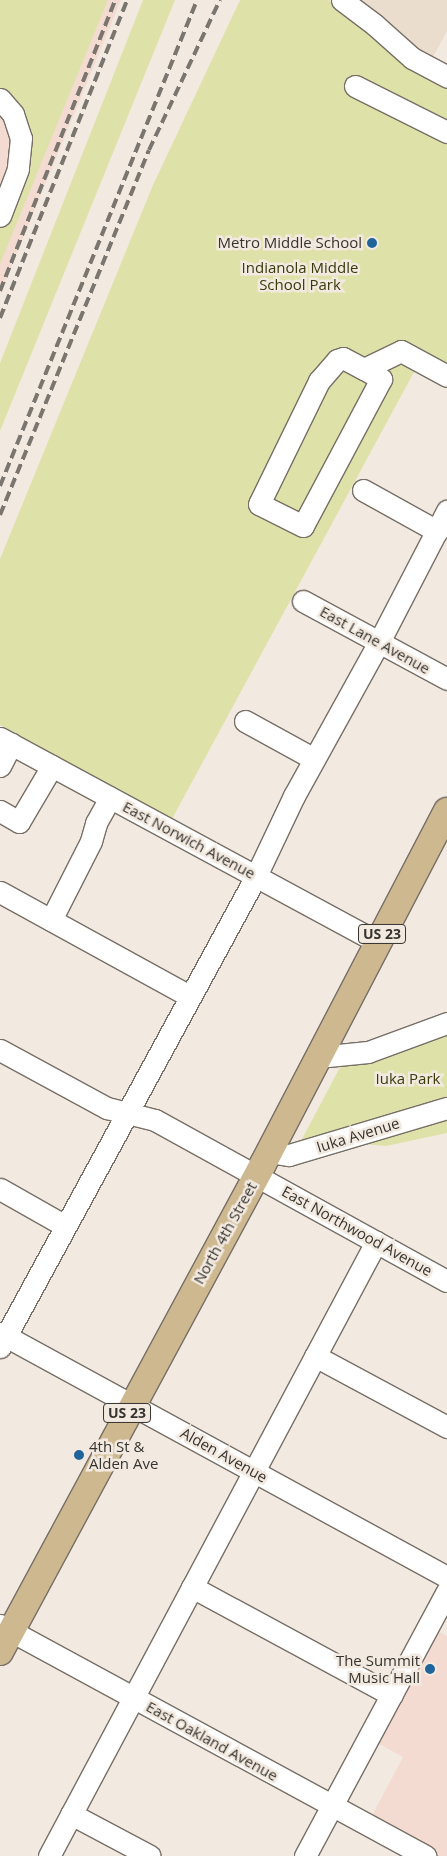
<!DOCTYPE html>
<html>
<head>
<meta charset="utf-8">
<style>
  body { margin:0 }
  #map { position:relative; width:447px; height:1856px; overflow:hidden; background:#f2eae0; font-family:"Open Sans",sans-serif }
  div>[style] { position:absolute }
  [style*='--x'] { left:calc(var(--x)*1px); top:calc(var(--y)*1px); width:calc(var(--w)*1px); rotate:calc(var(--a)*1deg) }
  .commercial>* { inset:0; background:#f4dbd2 }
  .built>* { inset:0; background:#ebddcd }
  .green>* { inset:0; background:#dee2a8 }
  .roads { filter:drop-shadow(1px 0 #776f66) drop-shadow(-1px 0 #776f66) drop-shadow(0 1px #776f66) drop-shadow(0 -1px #776f66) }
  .minor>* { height:21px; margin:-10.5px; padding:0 10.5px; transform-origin:10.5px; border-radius:10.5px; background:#fff }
  .major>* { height:26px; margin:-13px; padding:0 13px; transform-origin:13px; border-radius:13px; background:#ceb890 }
  .rail>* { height:4px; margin-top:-2px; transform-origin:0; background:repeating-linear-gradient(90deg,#7a756f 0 10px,transparent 0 15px) }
  .dots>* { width:14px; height:14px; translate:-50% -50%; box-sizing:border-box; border:2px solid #f2eae0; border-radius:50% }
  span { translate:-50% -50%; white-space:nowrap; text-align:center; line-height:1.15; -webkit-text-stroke:5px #f2eae0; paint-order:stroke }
  .shield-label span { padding:1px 4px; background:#f2eae0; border:1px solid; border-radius:4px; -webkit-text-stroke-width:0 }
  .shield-label { font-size:14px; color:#36332f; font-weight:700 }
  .poi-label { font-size:15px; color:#36332f }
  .right { translate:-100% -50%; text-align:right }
  .left { translate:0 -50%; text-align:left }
  .park-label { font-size:15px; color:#393a0a }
  .street-label { font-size:15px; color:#36332f }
</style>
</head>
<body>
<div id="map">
  <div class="commercial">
    <i style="clip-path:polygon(0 0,121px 0,0 294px)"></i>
    <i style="clip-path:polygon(429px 1626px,447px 1636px,447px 1856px,425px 1856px,367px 1825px,403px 1757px,368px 1738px)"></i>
  </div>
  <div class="built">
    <i style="clip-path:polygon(328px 0,447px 0,447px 31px,424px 74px,386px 41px)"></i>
  </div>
  <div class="green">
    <i style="clip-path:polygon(0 0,108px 0,0 264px,0 216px,18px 169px,0 99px)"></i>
    <i style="clip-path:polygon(143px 0,175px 0,0 431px,0 363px)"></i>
    <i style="clip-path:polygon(240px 0,328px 0,447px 85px,447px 375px,420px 361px,172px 819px,0 725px,0 559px,153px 185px)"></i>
    <i style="clip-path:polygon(447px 1023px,447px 1133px,386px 1146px,363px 1144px,294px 1154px,346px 1056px)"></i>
  </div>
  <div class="roads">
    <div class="minor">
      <i style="--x:342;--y:0;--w:41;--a:37.1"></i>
      <i style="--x:375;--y:25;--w:50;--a:41.7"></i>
      <i style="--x:412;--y:58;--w:40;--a:28"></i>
      <i style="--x:355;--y:86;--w:103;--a:26.6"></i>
      <i style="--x:0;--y:99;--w:20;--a:49"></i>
      <i style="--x:13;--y:114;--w:25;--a:72"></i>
      <i style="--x:21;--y:138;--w:31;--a:96"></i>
      <i style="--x:18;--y:169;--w:50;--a:111"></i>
      <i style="--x:364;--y:369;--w:20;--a:30"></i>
      <i style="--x:381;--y:379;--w:166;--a:118"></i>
      <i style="--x:303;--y:526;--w:49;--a:-153.4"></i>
      <i style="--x:259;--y:504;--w:137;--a:-64"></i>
      <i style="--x:319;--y:381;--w:28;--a:-49"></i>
      <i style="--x:337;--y:360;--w:6;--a:-18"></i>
      <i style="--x:343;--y:358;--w:24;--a:28"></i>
      <i style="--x:364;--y:369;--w:41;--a:-25.9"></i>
      <i style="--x:401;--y:351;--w:52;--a:28.5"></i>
      <i style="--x:363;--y:490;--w:85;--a:29"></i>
      <i style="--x:303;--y:601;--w:164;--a:28.4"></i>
      <i style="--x:245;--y:721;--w:79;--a:28.8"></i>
      <i style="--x:0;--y:738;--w:429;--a:28.4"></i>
      <i style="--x:0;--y:766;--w:25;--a:-63"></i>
      <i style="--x:0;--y:811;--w:22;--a:30"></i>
      <i style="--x:19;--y:822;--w:65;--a:-59.5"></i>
      <i style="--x:0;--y:892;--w:216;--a:28.8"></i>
      <i style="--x:51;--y:920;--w:89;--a:-63.1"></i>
      <i style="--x:91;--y:841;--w:19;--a:-74"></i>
      <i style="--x:96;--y:823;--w:29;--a:-61"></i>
      <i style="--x:0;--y:1050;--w:122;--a:28.5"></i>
      <i style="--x:107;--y:1108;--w:49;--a:14"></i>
      <i style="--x:155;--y:1120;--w:333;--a:28.9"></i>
      <i style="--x:318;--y:1057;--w:50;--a:-5.7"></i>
      <i style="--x:368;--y:1052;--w:84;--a:-20.2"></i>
      <i style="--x:269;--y:1152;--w:20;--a:9"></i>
      <i style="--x:289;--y:1155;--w:165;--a:-16.6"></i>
      <i style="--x:0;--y:1189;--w:75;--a:29.6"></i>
      <i style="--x:0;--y:1333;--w:509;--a:28.63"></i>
      <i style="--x:0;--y:1347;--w:536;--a:-61.47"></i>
      <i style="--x:256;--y:876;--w:89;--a:-64.6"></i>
      <i style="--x:294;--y:796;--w:176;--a:-61.1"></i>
      <i style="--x:379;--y:642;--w:148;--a:-62.6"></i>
      <i style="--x:315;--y:1356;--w:150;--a:28.3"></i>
      <i style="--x:192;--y:1587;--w:227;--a:28.4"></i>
      <i style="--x:0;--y:1625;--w:484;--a:28.5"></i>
      <i style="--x:71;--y:1814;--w:89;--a:28"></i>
      <i style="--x:49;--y:1856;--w:696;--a:-61.96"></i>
      <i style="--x:305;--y:1856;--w:301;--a:-61.8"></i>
    </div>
    <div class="major">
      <i style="--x:0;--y:1652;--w:554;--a:-61.68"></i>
      <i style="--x:263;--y:1164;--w:398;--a:-62.5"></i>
    </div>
  </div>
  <div class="rail">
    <i style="--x:0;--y:291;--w:313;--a:-68.4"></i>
    <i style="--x:0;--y:318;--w:342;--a:-68.2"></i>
    <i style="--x:0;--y:486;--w:524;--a:-67.93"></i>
    <i style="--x:0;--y:515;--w:394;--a:-67.8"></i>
    <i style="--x:149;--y:150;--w:166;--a:-64.7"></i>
  </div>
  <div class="dots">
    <i style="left:372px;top:243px;background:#20659a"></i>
    <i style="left:79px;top:1455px;background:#20659a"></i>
    <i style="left:430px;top:1669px;background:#20659a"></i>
  </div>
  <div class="shield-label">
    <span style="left:382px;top:934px">US 23</span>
    <span style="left:127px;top:1413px">US 23</span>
  </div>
  <div class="poi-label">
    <span class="right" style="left:362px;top:243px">Metro Middle School</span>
    <span class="left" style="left:89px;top:1455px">4th St &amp;<br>Alden Ave</span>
    <span class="right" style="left:420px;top:1669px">The Summit<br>Music Hall</span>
  </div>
  <div class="park-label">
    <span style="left:300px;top:276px">Indianola Middle<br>School Park</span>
    <span style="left:408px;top:1079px">Iuka Park</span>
  </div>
  <div class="street-label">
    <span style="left:375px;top:640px;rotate:29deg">East Lane Avenue</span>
    <span style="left:189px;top:840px;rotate:28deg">East Norwich Avenue</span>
    <span style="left:358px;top:1135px;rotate:-17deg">Iuka Avenue</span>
    <span style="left:357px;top:1231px;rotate:29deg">East Northwood Avenue</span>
    <span style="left:225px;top:1233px;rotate:-61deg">North 4th Street</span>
    <span style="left:224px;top:1455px;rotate:29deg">Alden Avenue</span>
    <span style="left:212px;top:1741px;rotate:29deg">East Oakland Avenue</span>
  </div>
</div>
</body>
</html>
